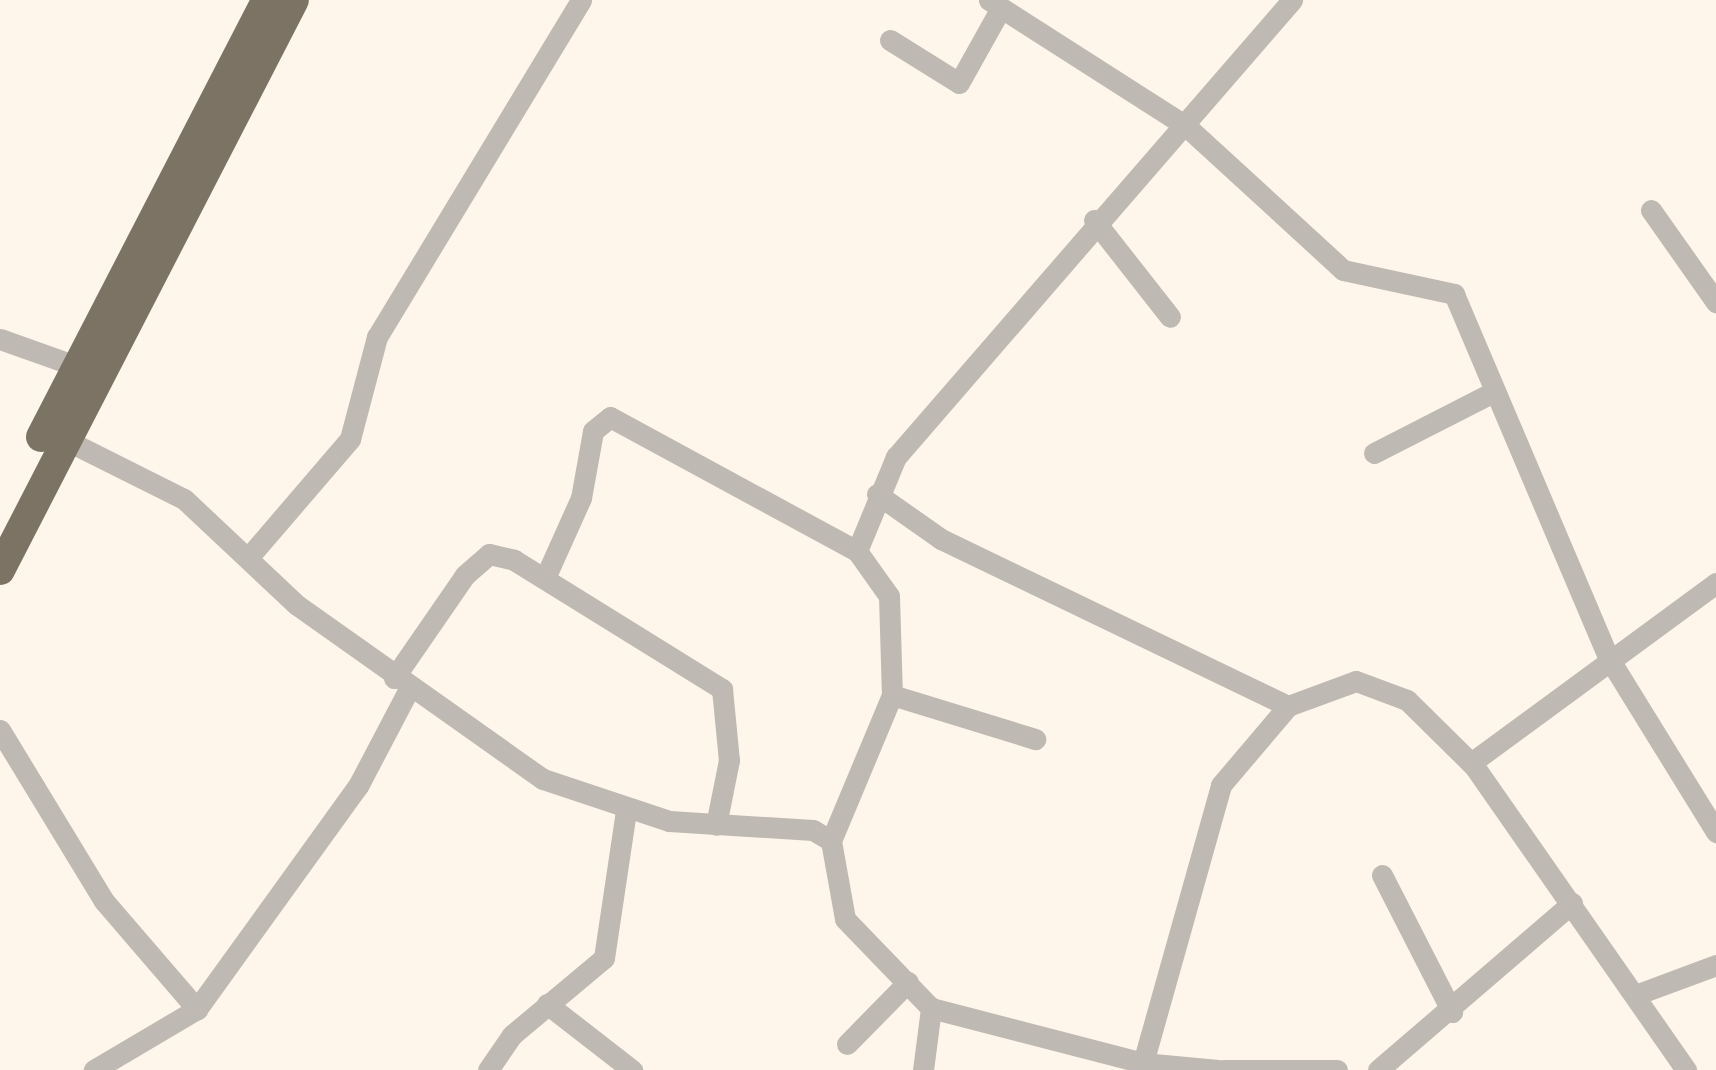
<!DOCTYPE html>
<html>
<head>
<meta charset="utf-8">
<style>
  body { margin:0 }
  #map { position:relative; width:1716px; height:1070px; overflow:hidden; background:#fef6ea; font-family:Jost,sans-serif }
  div>[style] { position:absolute }
  [style*='--x'] { left:calc(var(--x)*1px); top:calc(var(--y)*1px); width:calc(var(--w)*1px); rotate:calc(var(--a)*1deg) }
  .minor>* { height:21px; margin:-10.5px; padding:0 10.5px; transform-origin:10.5px; border-radius:10.5px; background:#beb9b3 }
  .highway>* { height:30px; margin:-15px; padding:0 15px; transform-origin:15px; border-radius:15px; background:#7c7365 }
  span { translate:-50% -50%; white-space:nowrap; text-align:center; line-height:1.15; -webkit-text-stroke:9px #fef6ea; paint-order:stroke }
</style>
</head>
<body>
<div id="map">
  <div class="minor">
    <i style="--x:989;--y:0;--w:234;--a:32.6"></i>
    <i style="--x:1186;--y:126;--w:213;--a:42.5"></i>
    <i style="--x:1343;--y:270;--w:114;--a:12.2"></i>
    <i style="--x:1454;--y:294;--w:394;--a:67"></i>
    <i style="--x:1608;--y:657;--w:206;--a:58.3"></i>
    <i style="--x:890;--y:40;--w:81;--a:31.9"></i>
    <i style="--x:959;--y:83;--w:86;--a:-60.8"></i>
    <i style="--x:1651;--y:210;--w:113;--a:54.8"></i>
    <i style="--x:1094;--y:220;--w:123;--a:51.9"></i>
    <i style="--x:0;--y:339;--w:81;--a:19.6"></i>
    <i style="--x:62;--y:438;--w:136;--a:26.6"></i>
    <i style="--x:184;--y:499;--w:155;--a:43.2"></i>
    <i style="--x:297;--y:605;--w:301;--a:35.3"></i>
    <i style="--x:543;--y:779;--w:133;--a:18.4"></i>
    <i style="--x:669;--y:821;--w:144;--a:3.6"></i>
    <i style="--x:813;--y:830;--w:21;--a:31"></i>
    <i style="--x:831;--y:841;--w:79;--a:79.8"></i>
    <i style="--x:845;--y:919;--w:124;--a:46"></i>
    <i style="--x:931;--y:1008;--w:219;--a:14.5"></i>
    <i style="--x:1143;--y:1063;--w:75;--a:5.3"></i>
    <i style="--x:1374;--y:453;--w:136;--a:-27.1"></i>
    <i style="--x:877;--y:494;--w:78;--a:35.1"></i>
    <i style="--x:941;--y:539;--w:385;--a:25.7"></i>
    <i style="--x:857;--y:551;--w:102;--a:-67.5"></i>
    <i style="--x:896;--y:457;--w:605;--a:-49.09"></i>
    <i style="--x:248;--y:558;--w:157;--a:-49.4"></i>
    <i style="--x:350;--y:439;--w:106;--a:-75.2"></i>
    <i style="--x:377;--y:337;--w:394;--a:-58.8"></i>
    <i style="--x:545;--y:578;--w:88;--a:-65.8"></i>
    <i style="--x:581;--y:498;--w:68;--a:-79.8"></i>
    <i style="--x:593;--y:431;--w:22;--a:-39"></i>
    <i style="--x:610;--y:417;--w:281;--a:28.5"></i>
    <i style="--x:857;--y:551;--w:55;--a:54.6"></i>
    <i style="--x:889;--y:596;--w:99;--a:88.3"></i>
    <i style="--x:892;--y:695;--w:158;--a:112.7"></i>
    <i style="--x:394;--y:678;--w:125;--a:-55.4"></i>
    <i style="--x:465;--y:575;--w:32;--a:-41"></i>
    <i style="--x:489;--y:554;--w:26;--a:13"></i>
    <i style="--x:514;--y:560;--w:245;--a:31.8"></i>
    <i style="--x:722;--y:689;--w:71;--a:84.4"></i>
    <i style="--x:729;--y:760;--w:66;--a:101.3"></i>
    <i style="--x:892;--y:695;--w:150;--a:17.1"></i>
    <i style="--x:0;--y:730;--w:200;--a:58.7"></i>
    <i style="--x:104;--y:901;--w:143;--a:49.3"></i>
    <i style="--x:197;--y:1009;--w:120;--a:149.4"></i>
    <i style="--x:1471;--y:763;--w:304;--a:-36.3"></i>
    <i style="--x:1382;--y:875;--w:154;--a:62.9"></i>
    <i style="--x:1638;--y:994;--w:83;--a:-20.4"></i>
    <i style="--x:547;--y:1004;--w:108;--a:37.8"></i>
    <i style="--x:197;--y:1009;--w:275;--a:-54.2"></i>
    <i style="--x:358;--y:786;--w:112;--a:-62.3"></i>
    <i style="--x:847;--y:1044;--w:87;--a:-45.5"></i>
    <i style="--x:1143;--y:1063;--w:289;--a:-74.3"></i>
    <i style="--x:1221;--y:785;--w:104;--a:-49.7"></i>
    <i style="--x:1288;--y:706;--w:72;--a:-20.2"></i>
    <i style="--x:1356;--y:681;--w:54;--a:20.4"></i>
    <i style="--x:1407;--y:700;--w:94;--a:44.6"></i>
    <i style="--x:1474;--y:766;--w:371;--a:55.1"></i>
    <i style="--x:488;--y:1070;--w:42;--a:-55.6"></i>
    <i style="--x:512;--y:1035;--w:120;--a:-39.9"></i>
    <i style="--x:604;--y:958;--w:149;--a:-81.5"></i>
    <i style="--x:923;--y:1070;--w:63;--a:-82.6"></i>
    <i style="--x:1223;--y:1070;--w:114;--a:0"></i>
    <i style="--x:1378;--y:1070;--w:256;--a:-40.7"></i>
  </div>
  <div class="highway">
    <i style="--x:41;--y:437;--w:492;--a:-62.7"></i>
    <i style="--x:0;--y:570;--w:641;--a:-62.72"></i>
  </div>
</div>
</body>
</html>
